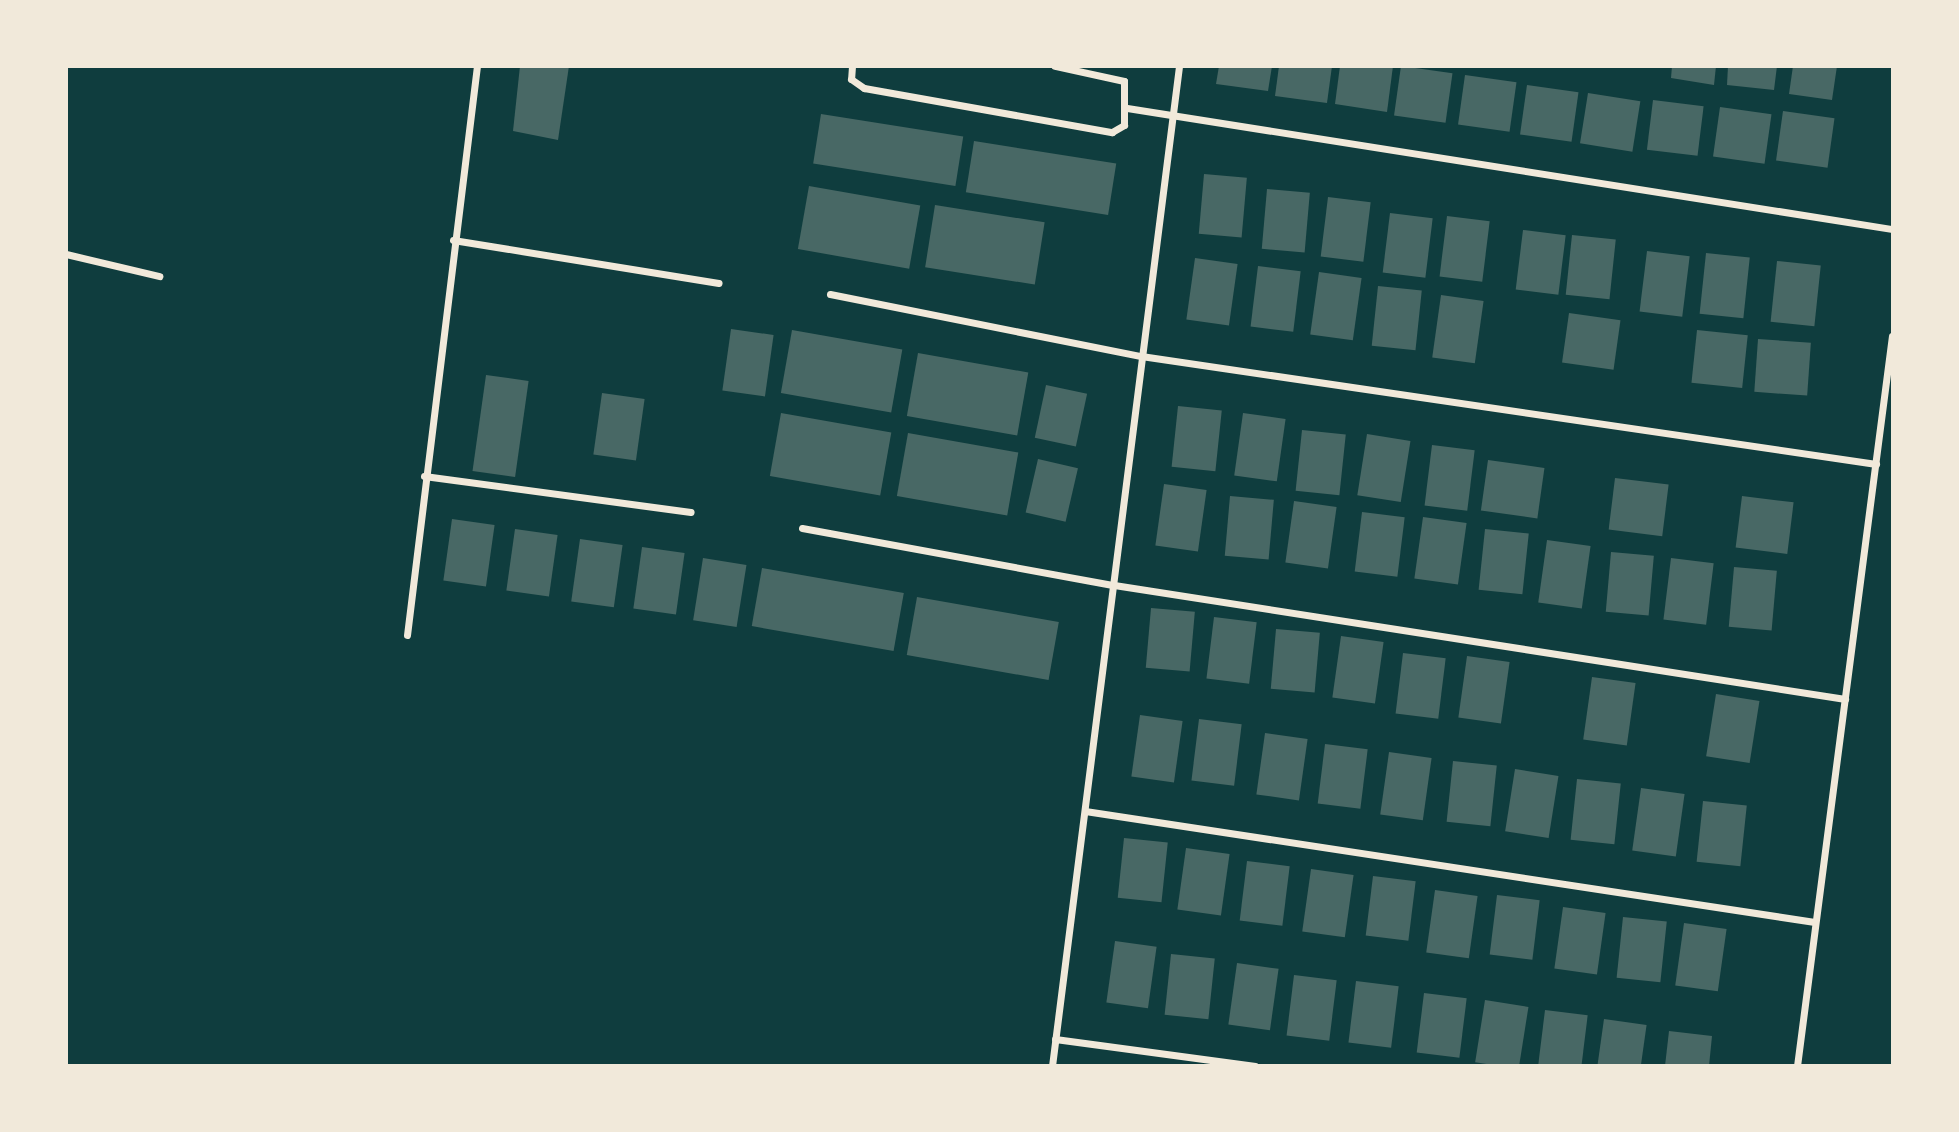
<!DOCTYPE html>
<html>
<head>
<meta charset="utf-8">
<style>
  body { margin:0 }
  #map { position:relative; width:1959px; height:1132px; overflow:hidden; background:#0f3d3e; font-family:"Titillium Web",sans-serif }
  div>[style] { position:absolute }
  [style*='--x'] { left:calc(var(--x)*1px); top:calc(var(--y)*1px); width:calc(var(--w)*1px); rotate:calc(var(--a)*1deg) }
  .building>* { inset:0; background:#486865; transform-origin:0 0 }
  .minor>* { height:7px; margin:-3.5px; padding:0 3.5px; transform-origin:3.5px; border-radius:3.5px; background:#f1e9da }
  span { translate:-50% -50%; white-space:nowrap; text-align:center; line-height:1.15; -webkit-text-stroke:5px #f1e9da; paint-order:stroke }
  .frame { position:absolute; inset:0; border:68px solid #f1e9da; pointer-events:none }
</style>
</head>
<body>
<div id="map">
  <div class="building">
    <i style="clip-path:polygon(520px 66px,569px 66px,558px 140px,513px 131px)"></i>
    <i style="clip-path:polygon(1219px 66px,1272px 66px,1268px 91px,1216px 84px)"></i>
    <i style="clip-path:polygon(1279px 66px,1332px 66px,1327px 103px,1275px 96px)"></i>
    <i style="clip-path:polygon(1340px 66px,1393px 66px,1387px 112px,1335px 104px)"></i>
    <i style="left:1401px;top:66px;width:52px;height:50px;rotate:8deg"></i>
    <i style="clip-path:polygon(1672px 66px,1716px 66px,1714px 85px,1671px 78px)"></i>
    <i style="clip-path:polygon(1728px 66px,1777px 66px,1774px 90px,1727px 85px)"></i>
    <i style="clip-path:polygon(1793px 66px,1837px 66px,1832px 100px,1789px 94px)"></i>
    <i style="left:1465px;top:75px;width:52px;height:50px;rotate:8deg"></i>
    <i style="left:1527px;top:85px;width:52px;height:50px;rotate:8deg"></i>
    <i style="left:1588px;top:93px;width:53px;height:51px;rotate:9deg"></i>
    <i style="left:1653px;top:100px;width:51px;height:50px;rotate:7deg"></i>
    <i style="left:1720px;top:107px;width:52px;height:50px;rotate:8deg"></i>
    <i style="left:1783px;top:111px;width:52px;height:50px;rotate:8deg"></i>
    <i style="left:821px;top:114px;width:144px;height:50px;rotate:9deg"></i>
    <i style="left:974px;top:141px;width:144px;height:52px;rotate:9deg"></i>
    <i style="left:1204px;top:174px;width:43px;height:60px;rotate:5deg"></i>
    <i style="left:809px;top:186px;width:113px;height:64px;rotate:10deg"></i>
    <i style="left:1267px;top:189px;width:43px;height:60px;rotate:5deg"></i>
    <i style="left:1328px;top:197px;width:43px;height:60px;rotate:7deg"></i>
    <i style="left:935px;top:205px;width:111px;height:63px;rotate:9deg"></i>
    <i style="left:1390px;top:213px;width:43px;height:60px;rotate:7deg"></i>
    <i style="left:1447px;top:216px;width:43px;height:61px;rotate:7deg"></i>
    <i style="left:1523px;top:230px;width:43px;height:60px;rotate:7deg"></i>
    <i style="left:1572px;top:235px;width:44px;height:60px;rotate:6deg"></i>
    <i style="left:1647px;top:251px;width:43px;height:61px;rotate:7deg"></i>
    <i style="left:1706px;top:253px;width:44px;height:61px;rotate:6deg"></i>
    <i style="left:1195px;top:258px;width:43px;height:62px;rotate:8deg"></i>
    <i style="left:1777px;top:261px;width:44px;height:61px;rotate:6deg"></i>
    <i style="left:1258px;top:266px;width:43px;height:61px;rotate:7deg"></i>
    <i style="left:1319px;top:272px;width:43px;height:63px;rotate:8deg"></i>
    <i style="left:1378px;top:286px;width:44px;height:60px;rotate:6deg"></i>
    <i style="left:1441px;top:295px;width:43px;height:63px;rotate:8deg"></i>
    <i style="left:1569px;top:313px;width:52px;height:50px;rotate:8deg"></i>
    <i style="left:731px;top:329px;width:43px;height:62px;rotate:8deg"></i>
    <i style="left:792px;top:330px;width:112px;height:64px;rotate:10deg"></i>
    <i style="left:1697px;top:330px;width:51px;height:53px;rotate:6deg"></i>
    <i style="left:1758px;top:339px;width:53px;height:53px;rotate:4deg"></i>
    <i style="left:918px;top:353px;width:112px;height:64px;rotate:10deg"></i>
    <i style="left:486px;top:375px;width:43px;height:97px;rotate:8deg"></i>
    <i style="left:1046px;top:385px;width:42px;height:54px;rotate:12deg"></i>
    <i style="left:602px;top:393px;width:43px;height:62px;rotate:8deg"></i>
    <i style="left:1178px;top:406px;width:44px;height:61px;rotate:6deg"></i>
    <i style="left:781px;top:413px;width:112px;height:64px;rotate:10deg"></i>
    <i style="left:1243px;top:413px;width:43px;height:63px;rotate:8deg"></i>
    <i style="left:1302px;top:430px;width:44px;height:61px;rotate:6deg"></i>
    <i style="left:908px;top:433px;width:112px;height:64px;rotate:10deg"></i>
    <i style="left:1367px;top:434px;width:44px;height:62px;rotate:9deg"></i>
    <i style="left:1432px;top:445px;width:43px;height:61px;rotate:7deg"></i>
    <i style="left:1038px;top:459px;width:41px;height:55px;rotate:13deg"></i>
    <i style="left:1488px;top:460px;width:57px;height:51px;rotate:8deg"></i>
    <i style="left:1615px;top:478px;width:54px;height:52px;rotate:7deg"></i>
    <i style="left:1164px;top:484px;width:43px;height:62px;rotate:8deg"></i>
    <i style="left:1230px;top:496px;width:44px;height:60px;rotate:5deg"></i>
    <i style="left:1742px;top:496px;width:52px;height:52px;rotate:7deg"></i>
    <i style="left:1294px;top:501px;width:43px;height:62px;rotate:8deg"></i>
    <i style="left:1362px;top:512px;width:43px;height:60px;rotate:7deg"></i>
    <i style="left:1423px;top:517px;width:44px;height:62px;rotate:8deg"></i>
    <i style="left:452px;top:519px;width:43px;height:62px;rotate:8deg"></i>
    <i style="left:515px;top:529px;width:43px;height:62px;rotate:8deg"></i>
    <i style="left:1485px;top:529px;width:44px;height:61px;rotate:6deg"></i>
    <i style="left:580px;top:539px;width:43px;height:63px;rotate:8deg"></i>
    <i style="left:1547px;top:540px;width:44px;height:63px;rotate:8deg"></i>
    <i style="left:642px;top:547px;width:43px;height:62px;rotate:8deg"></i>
    <i style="left:1611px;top:552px;width:43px;height:60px;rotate:5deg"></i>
    <i style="left:703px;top:558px;width:44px;height:63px;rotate:9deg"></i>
    <i style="left:1671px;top:558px;width:43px;height:62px;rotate:7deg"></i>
    <i style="left:1734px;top:567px;width:43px;height:60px;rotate:5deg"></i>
    <i style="left:762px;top:568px;width:144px;height:59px;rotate:10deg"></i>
    <i style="left:917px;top:597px;width:144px;height:59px;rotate:10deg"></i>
    <i style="left:1151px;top:608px;width:44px;height:60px;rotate:5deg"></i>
    <i style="left:1214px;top:617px;width:43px;height:62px;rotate:7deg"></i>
    <i style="left:1276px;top:629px;width:44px;height:60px;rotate:5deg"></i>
    <i style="left:1341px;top:636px;width:43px;height:62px;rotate:8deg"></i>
    <i style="left:1403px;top:653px;width:43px;height:61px;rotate:7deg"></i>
    <i style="left:1467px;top:656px;width:43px;height:62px;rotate:8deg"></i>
    <i style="left:1592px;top:677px;width:44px;height:63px;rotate:8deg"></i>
    <i style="left:1716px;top:694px;width:44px;height:63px;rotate:9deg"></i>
    <i style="left:1140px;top:715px;width:43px;height:62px;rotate:8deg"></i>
    <i style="left:1199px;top:719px;width:43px;height:62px;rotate:7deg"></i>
    <i style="left:1265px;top:733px;width:43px;height:62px;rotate:8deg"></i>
    <i style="left:1325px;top:744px;width:43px;height:60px;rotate:7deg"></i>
    <i style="left:1389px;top:752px;width:43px;height:63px;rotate:8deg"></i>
    <i style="left:1453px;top:761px;width:44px;height:61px;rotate:6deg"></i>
    <i style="left:1515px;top:769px;width:44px;height:63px;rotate:9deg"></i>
    <i style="left:1577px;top:779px;width:44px;height:61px;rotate:6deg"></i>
    <i style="left:1641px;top:788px;width:44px;height:63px;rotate:8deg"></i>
    <i style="left:1703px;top:801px;width:44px;height:61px;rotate:6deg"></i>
    <i style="left:1124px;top:838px;width:44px;height:60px;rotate:6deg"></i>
    <i style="left:1186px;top:848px;width:44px;height:62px;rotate:8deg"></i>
    <i style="left:1247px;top:861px;width:43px;height:60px;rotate:7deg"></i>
    <i style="left:1311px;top:869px;width:43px;height:63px;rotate:8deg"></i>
    <i style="left:1373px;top:876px;width:43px;height:60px;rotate:7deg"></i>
    <i style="left:1435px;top:890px;width:43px;height:63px;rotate:8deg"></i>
    <i style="left:1497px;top:895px;width:43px;height:60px;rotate:7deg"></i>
    <i style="left:1563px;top:907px;width:43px;height:62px;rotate:8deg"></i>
    <i style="left:1623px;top:917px;width:44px;height:61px;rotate:6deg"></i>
    <i style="left:1684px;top:923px;width:43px;height:63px;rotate:8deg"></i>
    <i style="left:1115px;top:941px;width:42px;height:62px;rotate:8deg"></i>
    <i style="left:1171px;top:954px;width:44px;height:61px;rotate:6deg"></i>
    <i style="left:1237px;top:963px;width:42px;height:62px;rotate:8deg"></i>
    <i style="left:1294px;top:975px;width:43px;height:61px;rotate:7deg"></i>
    <i style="left:1356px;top:981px;width:43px;height:62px;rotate:7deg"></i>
    <i style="left:1424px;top:993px;width:43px;height:60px;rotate:7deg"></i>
    <i style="left:1485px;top:1000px;width:44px;height:63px;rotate:9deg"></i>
    <i style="left:1545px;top:1010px;width:43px;height:56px;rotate:7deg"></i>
    <i style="left:1604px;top:1019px;width:43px;height:47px;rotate:8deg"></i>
    <i style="clip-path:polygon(1669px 1031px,1712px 1036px,1709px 1066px,1665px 1066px)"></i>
  </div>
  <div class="minor">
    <i style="--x:852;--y:66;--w:13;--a:94"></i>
    <i style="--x:851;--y:79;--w:16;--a:35"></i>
    <i style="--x:864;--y:88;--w:252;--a:10.1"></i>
    <i style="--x:1112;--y:132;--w:14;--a:-30"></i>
    <i style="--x:1124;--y:125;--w:44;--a:-90"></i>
    <i style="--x:1124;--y:81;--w:71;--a:-167.7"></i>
    <i style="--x:1127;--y:108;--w:775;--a:8.99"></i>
    <i style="--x:453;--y:240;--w:269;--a:9.2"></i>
    <i style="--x:66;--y:254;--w:96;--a:13.3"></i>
    <i style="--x:830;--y:294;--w:317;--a:11.3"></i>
    <i style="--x:1141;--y:356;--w:743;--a:8.36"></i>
    <i style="--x:424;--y:476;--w:269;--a:7.7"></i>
    <i style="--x:802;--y:528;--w:317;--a:10.4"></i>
    <i style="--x:1114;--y:585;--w:740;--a:8.86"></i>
    <i style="--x:407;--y:635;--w:573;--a:-82.99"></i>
    <i style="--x:1085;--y:811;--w:738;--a:8.65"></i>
    <i style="--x:1055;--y:1039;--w:202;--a:7.7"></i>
    <i style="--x:1052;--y:1066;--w:1008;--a:-82.76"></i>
    <i style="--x:1797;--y:1066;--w:736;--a:-82.59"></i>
  </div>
  <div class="frame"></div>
</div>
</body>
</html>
